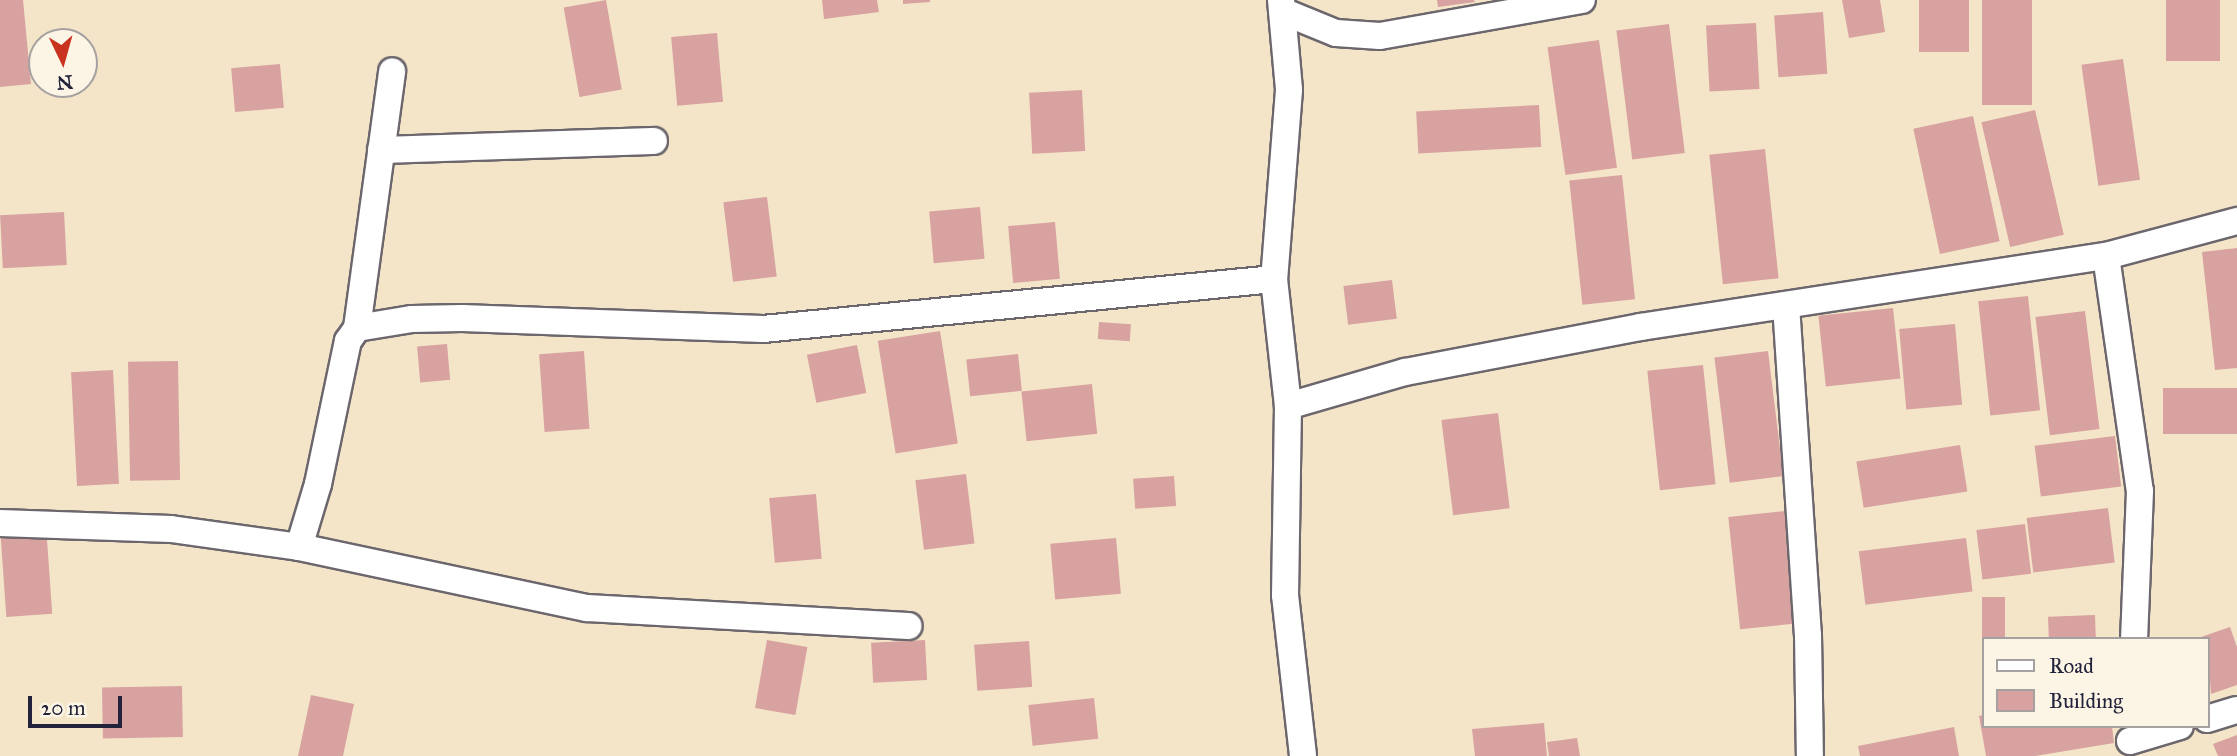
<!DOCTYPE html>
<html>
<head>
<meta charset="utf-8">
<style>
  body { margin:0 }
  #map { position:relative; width:2237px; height:756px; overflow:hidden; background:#f4e5c9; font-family:"IM FELL Great Primer",serif }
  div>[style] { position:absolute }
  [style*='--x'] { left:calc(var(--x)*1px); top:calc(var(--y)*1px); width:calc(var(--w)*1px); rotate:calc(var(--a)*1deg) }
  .building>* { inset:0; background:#d8a2a0; transform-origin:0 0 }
  .roads { filter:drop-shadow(2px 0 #6c666d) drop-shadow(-2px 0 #6c666d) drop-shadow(0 2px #6c666d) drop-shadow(0 -2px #6c666d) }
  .street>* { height:26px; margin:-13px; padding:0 13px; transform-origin:13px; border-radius:13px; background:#fff }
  span { translate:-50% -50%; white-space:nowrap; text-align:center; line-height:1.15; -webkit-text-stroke:7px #fcf5e5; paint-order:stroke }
  .legend { position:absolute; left:1982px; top:637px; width:228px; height:91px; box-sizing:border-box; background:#fcf5e5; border:2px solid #a5a1a1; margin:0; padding:9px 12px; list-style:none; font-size:21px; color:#22223b }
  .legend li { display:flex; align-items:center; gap:14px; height:35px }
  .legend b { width:35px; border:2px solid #a5a1a1 }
  .north { position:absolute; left:28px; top:28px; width:70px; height:70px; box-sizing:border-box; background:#fcf5e5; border:2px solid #a5a1a1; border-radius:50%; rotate:175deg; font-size:19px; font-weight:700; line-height:28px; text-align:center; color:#22223b }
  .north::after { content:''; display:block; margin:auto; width:24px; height:32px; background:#c8321e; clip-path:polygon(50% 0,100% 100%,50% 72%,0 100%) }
  .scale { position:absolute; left:28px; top:696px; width:94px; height:32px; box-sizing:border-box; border:4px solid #22223b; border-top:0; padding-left:9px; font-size:21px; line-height:24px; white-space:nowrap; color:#22223b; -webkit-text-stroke:5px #fcf5e5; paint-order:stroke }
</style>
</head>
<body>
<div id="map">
  <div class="building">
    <i style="clip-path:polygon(0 0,23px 0,31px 84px,0 87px)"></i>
    <i style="left:606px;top:0;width:91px;height:43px;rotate:80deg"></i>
    <i style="clip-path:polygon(822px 0,877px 0,879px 12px,824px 19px)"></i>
    <i style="clip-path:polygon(903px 0,930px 0,930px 2px,903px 4px)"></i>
    <i style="clip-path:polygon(1437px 0,1474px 0,1475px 2px,1438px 7px)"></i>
    <i style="clip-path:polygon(1842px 0,1880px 0,1885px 32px,1849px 38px)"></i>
    <i style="left:1919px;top:0;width:50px;height:52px"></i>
    <i style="left:1982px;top:0;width:50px;height:105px"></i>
    <i style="left:2166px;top:0;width:54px;height:61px"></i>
    <i style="left:1823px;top:12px;width:62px;height:49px;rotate:86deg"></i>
    <i style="left:1756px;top:23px;width:66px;height:50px;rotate:87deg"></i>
    <i style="left:1669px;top:24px;width:130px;height:53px;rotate:83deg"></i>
    <i style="left:717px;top:33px;width:69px;height:46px;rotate:85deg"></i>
    <i style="left:1599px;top:40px;width:129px;height:52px;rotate:82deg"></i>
    <i style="left:2123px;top:59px;width:122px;height:42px;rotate:82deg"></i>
    <i style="left:280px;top:64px;width:44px;height:49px;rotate:85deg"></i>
    <i style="left:1082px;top:90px;width:61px;height:53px;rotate:87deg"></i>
    <i style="left:1539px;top:105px;width:42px;height:123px;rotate:87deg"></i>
    <i style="left:2035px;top:110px;width:128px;height:55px;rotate:77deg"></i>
    <i style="left:1973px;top:116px;width:128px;height:61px;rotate:78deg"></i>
    <i style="left:1765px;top:149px;width:130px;height:56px;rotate:84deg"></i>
    <i style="left:1622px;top:175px;width:125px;height:53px;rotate:84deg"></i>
    <i style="left:767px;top:197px;width:80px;height:44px;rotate:83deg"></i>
    <i style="left:980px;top:207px;width:52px;height:51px;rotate:85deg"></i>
    <i style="left:64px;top:212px;width:53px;height:64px;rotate:87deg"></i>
    <i style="left:1055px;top:222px;width:57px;height:47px;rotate:85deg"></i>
    <i style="clip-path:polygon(2237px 248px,2237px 368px,2215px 370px,2202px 252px)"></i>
    <i style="left:1392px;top:280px;width:39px;height:49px;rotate:83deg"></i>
    <i style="left:2028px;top:296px;width:115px;height:50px;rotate:84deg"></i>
    <i style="left:1893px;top:308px;width:71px;height:75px;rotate:84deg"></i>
    <i style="left:2085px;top:311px;width:119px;height:50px;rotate:83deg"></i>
    <i style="left:1099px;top:322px;width:32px;height:17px;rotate:4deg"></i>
    <i style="left:1955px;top:324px;width:81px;height:56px;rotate:85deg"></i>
    <i style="left:940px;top:331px;width:114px;height:63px;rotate:81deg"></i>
    <i style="left:447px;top:344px;width:36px;height:30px;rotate:85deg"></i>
    <i style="left:857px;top:345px;width:49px;height:51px;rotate:79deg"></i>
    <i style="left:584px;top:351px;width:78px;height:45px;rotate:86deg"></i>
    <i style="left:1768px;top:351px;width:126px;height:54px;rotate:83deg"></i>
    <i style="left:1018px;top:354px;width:37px;height:52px;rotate:84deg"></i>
    <i style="left:178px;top:361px;width:119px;height:50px;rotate:89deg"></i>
    <i style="left:1703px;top:365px;width:120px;height:56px;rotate:84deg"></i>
    <i style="left:113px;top:370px;width:114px;height:42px;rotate:87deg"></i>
    <i style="left:1092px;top:384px;width:50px;height:71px;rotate:84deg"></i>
    <i style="left:2237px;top:388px;width:46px;height:74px;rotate:90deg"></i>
    <i style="left:1498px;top:413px;width:96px;height:57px;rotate:83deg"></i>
    <i style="left:2115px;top:436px;width:51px;height:81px;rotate:83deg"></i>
    <i style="left:1960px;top:445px;width:47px;height:105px;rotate:81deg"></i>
    <i style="left:966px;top:474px;width:70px;height:51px;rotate:83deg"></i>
    <i style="left:1174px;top:476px;width:30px;height:41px;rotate:86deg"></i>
    <i style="left:816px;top:494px;width:65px;height:47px;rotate:85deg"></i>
    <i style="left:2108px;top:508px;width:55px;height:82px;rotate:83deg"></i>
    <i style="left:1785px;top:511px;width:113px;height:57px;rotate:84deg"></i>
    <i style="left:2025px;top:524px;width:50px;height:49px;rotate:83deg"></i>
    <i style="left:46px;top:525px;width:89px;height:46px;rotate:86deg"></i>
    <i style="left:1116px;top:538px;width:56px;height:66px;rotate:85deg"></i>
    <i style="left:1966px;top:538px;width:54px;height:108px;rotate:83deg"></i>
    <i style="left:1982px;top:597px;width:23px;height:42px"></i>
    <i style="left:2095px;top:615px;width:24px;height:47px;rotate:88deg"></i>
    <i style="clip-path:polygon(2230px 627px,2237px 647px,2237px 685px,2211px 694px,2207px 639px,2198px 638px)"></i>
    <i style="left:767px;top:640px;width:41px;height:69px;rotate:10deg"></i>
    <i style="left:925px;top:640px;width:40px;height:54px;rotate:87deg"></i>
    <i style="left:1029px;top:641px;width:46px;height:55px;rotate:86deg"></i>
    <i style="left:182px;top:686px;width:51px;height:80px;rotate:89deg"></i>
    <i style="clip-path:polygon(311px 695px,354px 704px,343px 756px,298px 756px)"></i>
    <i style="left:1094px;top:698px;width:41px;height:66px;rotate:84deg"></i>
    <i style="clip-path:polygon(1983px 715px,1983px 726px,2112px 726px,2114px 743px,2035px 756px,1986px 756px,1979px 716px)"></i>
    <i style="clip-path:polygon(1544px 723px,1547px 756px,1475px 756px,1472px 729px)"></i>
    <i style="clip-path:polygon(1954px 727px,1959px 756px,1860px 756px,1858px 746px)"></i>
    <i style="clip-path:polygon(2237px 735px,2237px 756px,2218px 756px,2213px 744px)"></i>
    <i style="clip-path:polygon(1577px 738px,1580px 756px,1549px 756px,1547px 742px)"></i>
  </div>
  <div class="roads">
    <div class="street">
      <i style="--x:1281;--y:0;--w:90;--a:84.9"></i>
      <i style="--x:1289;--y:90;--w:190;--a:94.5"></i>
      <i style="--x:1274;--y:279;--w:128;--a:83.7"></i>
      <i style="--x:1288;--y:406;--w:189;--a:90.9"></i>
      <i style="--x:1285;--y:595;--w:162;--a:83.6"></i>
      <i style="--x:1282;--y:11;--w:58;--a:22.2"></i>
      <i style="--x:1336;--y:33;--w:44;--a:3.9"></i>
      <i style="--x:1380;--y:36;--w:205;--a:-10.1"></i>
      <i style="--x:381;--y:150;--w:273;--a:-1.9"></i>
      <i style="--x:2106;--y:256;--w:237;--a:81.8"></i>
      <i style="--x:2140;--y:491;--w:148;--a:92.3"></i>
      <i style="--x:1786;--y:305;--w:331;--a:86.2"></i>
      <i style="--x:1808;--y:635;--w:121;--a:89.1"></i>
      <i style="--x:357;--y:328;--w:56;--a:-9.3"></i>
      <i style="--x:412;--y:319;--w:50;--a:-1.1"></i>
      <i style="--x:462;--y:318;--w:301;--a:2.1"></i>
      <i style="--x:763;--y:329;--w:513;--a:-5.59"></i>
      <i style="--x:1288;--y:406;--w:122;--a:-16.2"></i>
      <i style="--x:1405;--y:372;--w:240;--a:-10.8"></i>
      <i style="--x:1641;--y:327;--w:470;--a:-8.7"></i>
      <i style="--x:2106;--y:256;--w:136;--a:-15"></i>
      <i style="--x:0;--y:523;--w:171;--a:2"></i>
      <i style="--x:171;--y:529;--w:129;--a:8"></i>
      <i style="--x:299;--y:547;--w:294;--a:12"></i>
      <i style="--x:587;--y:608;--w:322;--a:3.2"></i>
      <i style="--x:299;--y:547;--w:66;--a:-73.2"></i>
      <i style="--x:318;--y:484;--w:146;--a:-78.2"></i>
      <i style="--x:348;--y:341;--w:16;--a:-55"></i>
      <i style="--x:357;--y:328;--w:259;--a:-82.2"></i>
      <i style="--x:2207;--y:719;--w:31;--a:-17"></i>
      <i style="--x:2130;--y:741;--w:52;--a:-16.7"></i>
    </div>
  </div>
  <ul class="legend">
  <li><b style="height:9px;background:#fff"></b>Road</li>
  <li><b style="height:19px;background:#d8a2a0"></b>Building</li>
  </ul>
  <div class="north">N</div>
  <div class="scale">20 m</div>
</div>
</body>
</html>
